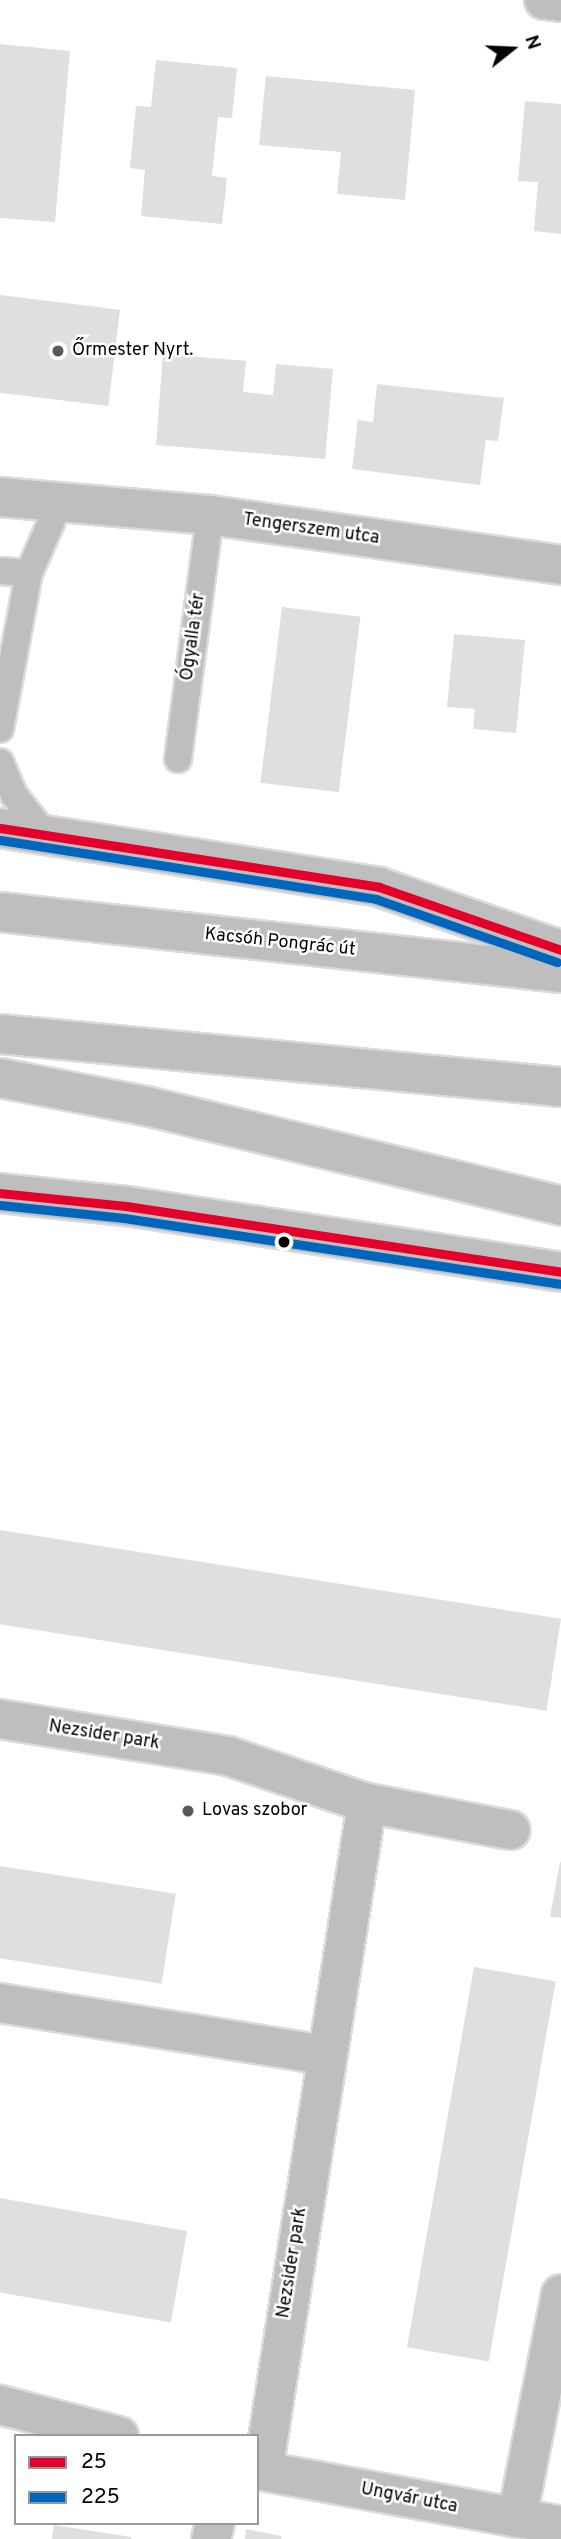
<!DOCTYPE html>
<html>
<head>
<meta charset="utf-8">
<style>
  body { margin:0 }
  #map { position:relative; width:561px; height:2539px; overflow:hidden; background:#fff; font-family:Overpass,sans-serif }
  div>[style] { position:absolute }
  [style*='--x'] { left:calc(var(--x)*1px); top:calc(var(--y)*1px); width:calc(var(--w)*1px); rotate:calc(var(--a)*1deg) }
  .building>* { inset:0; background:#dfdfdf; transform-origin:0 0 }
  .roads { filter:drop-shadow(2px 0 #dbdbdb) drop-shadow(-2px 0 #dbdbdb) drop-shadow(0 2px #dbdbdb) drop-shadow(0 -2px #dbdbdb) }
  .service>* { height:26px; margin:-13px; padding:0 13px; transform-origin:13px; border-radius:13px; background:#bebebe }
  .minor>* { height:38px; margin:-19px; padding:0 19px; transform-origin:19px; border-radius:19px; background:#bebebe }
  .tertiary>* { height:38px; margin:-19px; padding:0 19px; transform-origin:19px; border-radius:19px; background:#bebebe }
  .primary>* { height:38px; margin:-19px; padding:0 19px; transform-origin:19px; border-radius:19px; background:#bebebe }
  .bus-1>* { height:9px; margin:-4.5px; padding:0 4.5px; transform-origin:4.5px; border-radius:4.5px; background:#e4002b }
  .bus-2>* { height:9px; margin:-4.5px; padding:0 4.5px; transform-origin:4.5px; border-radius:4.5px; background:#0065bd }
  .dots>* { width:19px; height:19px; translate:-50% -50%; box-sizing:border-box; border:4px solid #fff; border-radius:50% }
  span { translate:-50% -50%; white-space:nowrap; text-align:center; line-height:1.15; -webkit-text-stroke:5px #fff; paint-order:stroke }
  .poi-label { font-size:18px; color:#000 }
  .left { translate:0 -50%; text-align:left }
  .street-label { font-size:18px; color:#000 }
  .legend { position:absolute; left:14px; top:2434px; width:245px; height:91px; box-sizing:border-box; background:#fff; border:2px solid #999; margin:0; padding:9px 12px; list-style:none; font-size:21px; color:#000 }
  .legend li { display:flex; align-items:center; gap:14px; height:35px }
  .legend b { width:35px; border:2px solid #999 }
  .north { position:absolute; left:477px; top:14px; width:70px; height:70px; -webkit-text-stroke:5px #fff; paint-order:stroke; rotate:72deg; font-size:19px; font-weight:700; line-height:28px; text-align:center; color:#000 }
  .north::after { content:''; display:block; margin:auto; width:24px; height:32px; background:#000; clip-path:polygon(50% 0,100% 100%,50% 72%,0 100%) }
</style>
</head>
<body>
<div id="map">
  <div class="building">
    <i style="clip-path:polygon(0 44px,70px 51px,55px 222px,0 218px)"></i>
    <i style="clip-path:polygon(156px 60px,237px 68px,232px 118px,218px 117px,212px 176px,227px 178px,222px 224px,141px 216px,145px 170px,130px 168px,136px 106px,151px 107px)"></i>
    <i style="clip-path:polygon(266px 76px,415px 90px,405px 200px,337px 194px,341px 152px,259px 145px)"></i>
    <i style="clip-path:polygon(525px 101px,561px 104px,561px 234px,534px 231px,538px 182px,518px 181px)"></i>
    <i style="left:0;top:295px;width:121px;height:97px;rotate:7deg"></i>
    <i style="clip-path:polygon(163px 354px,246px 361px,243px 392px,273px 395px,276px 364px,333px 369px,325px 459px,156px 445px)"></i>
    <i style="clip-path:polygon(377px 384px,504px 398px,498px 441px,486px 440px,480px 485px,352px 469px,358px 420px,373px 422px)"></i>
    <i style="left:282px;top:607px;width:79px;height:177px;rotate:7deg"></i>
    <i style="clip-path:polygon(454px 634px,525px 640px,516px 733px,473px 729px,475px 709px,447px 707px)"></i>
    <i style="left:0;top:1530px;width:568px;height:93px;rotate:9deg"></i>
    <i style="clip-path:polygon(560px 1862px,561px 1862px,561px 1918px,550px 1917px)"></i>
    <i style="left:0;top:1866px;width:178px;height:91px;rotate:9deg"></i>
    <i style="left:474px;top:1967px;width:83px;height:386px;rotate:10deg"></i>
    <i style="left:0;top:2198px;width:190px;height:93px;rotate:10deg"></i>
    <i style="clip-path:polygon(54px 2525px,131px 2537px,131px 2539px,52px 2539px)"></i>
    <i style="clip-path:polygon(246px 2529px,282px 2536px,281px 2539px,245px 2539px)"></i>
  </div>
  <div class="roads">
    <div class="service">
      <i style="--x:0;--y:571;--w:29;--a:4"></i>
      <i style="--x:0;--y:729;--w:159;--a:-79.5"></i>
      <i style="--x:29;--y:573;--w:75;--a:-66.5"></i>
      <i style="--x:178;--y:759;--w:246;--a:-82.5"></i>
      <i style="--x:0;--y:762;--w:36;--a:67"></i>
      <i style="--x:14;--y:795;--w:48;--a:51.7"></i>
    </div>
    <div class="minor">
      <i style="--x:544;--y:0;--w:17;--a:7"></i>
      <i style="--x:0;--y:497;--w:211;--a:4.9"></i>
      <i style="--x:210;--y:515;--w:355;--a:8.1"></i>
      <i style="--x:0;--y:1719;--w:231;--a:9.2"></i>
      <i style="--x:228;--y:1756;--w:147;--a:18.7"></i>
      <i style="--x:367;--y:1803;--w:146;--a:10.7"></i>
      <i style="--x:0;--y:2003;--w:330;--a:9.1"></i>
      <i style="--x:263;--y:2471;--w:676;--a:-81.15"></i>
      <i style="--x:517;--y:2518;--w:228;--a:-78.9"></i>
      <i style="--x:211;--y:2539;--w:16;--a:-76"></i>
    </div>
    <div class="tertiary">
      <i style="--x:0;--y:1193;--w:127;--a:5.9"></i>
      <i style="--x:126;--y:1206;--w:440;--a:8.6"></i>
      <i style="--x:0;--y:2405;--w:123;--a:14.6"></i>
      <i style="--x:257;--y:2470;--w:309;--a:10.4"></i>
    </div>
    <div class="primary">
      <i style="--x:0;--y:828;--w:384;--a:8.8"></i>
      <i style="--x:379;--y:887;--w:193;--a:19.1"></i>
      <i style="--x:0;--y:912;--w:564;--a:6.21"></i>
      <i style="--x:0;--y:1034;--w:563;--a:5.4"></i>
      <i style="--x:0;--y:1078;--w:149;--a:10.9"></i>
      <i style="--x:146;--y:1106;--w:427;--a:13.5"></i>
    </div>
  </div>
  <div class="bus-1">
    <i style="--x:0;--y:828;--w:384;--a:8.8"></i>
    <i style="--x:379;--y:887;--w:193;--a:19.1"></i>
    <i style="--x:0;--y:1193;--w:127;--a:5.9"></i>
    <i style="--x:126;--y:1206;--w:440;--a:8.6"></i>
  </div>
  <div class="bus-2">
    <i style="--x:0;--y:840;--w:381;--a:8.9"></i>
    <i style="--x:376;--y:899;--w:192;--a:19.2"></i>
    <i style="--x:0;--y:1205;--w:125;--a:6"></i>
    <i style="--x:124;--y:1218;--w:440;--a:8.6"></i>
  </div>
  <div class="dots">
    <i style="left:58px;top:351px;background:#595959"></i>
    <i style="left:284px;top:1242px;background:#000"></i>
    <i style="left:188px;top:1811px;background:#595959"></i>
  </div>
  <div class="poi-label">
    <span class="left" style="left:72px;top:351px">Őrmester Nyrt.</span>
    <span class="left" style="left:202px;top:1811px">Lovas szobor</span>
  </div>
  <div class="street-label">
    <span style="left:311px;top:530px;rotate:8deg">Tengerszem utca</span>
    <span style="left:194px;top:637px;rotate:-82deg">Ógyalla tér</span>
    <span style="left:280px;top:943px;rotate:6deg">Kacsóh Pongrác út</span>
    <span style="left:104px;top:1736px;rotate:9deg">Nezsider park</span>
    <span style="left:293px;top:2263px;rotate:-81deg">Nezsider park</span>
    <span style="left:409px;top:2499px;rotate:11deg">Ungvár utca</span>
  </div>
  <ul class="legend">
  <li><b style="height:9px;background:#e4002b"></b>25</li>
  <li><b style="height:9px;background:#0065bd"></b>225</li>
  </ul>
  <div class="north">N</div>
</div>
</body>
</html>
